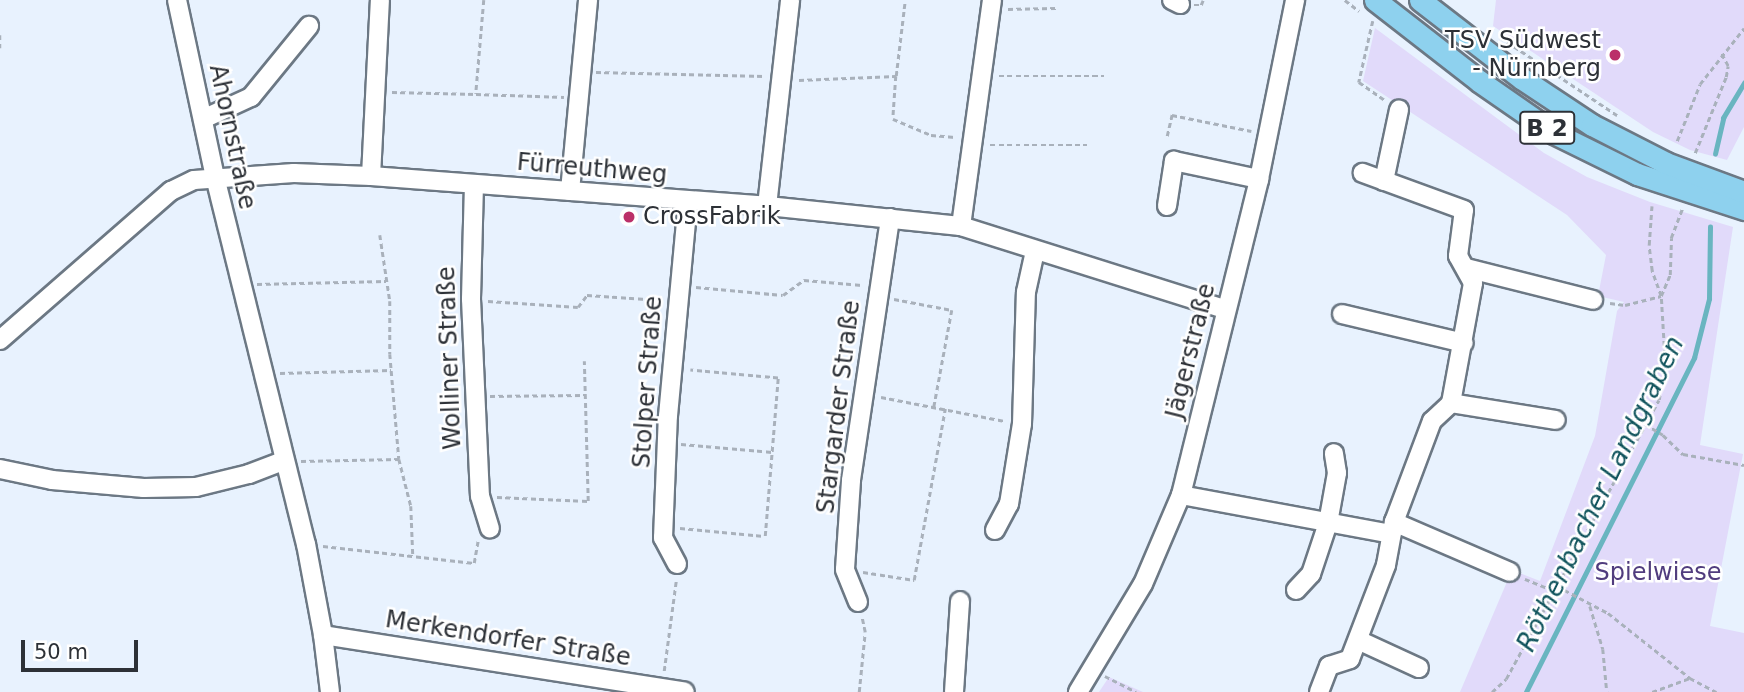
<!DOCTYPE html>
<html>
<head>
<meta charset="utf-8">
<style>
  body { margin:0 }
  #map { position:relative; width:1744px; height:692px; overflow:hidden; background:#e8f2fe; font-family:"DejaVu Sans",sans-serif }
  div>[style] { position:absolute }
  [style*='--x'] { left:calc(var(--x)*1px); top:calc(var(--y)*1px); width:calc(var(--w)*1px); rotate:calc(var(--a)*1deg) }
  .green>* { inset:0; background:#e1dafa }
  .stream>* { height:4.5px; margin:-2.25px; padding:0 2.25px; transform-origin:2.25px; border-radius:2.25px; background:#69b5c0 }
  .path>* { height:2.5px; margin-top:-1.25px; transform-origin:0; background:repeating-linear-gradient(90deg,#a9b1bb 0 5px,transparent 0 8.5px) }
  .roads { filter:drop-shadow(2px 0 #6c7884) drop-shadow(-2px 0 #6c7884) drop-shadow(0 2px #6c7884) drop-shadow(0 -2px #6c7884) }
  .minor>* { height:18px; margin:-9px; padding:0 9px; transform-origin:9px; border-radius:9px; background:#fff }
  .major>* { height:21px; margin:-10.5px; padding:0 10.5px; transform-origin:10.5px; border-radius:10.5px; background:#8ed1ee }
  .dots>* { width:19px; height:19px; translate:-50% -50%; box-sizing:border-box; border:4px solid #fff; border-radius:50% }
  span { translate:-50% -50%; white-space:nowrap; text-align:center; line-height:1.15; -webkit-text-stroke:5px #fff; paint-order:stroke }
  .shield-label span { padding:2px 5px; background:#fff; border:2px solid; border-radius:5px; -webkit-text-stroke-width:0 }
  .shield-label { font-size:23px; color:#2d3137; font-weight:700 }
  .poi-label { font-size:24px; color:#2d3137 }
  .right { translate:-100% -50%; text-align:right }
  .left { translate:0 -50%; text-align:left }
  .street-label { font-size:24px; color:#2d3137 }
  .park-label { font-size:24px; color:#503c7e }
  .water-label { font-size:26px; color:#11545d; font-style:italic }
  .scale { position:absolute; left:21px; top:640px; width:117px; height:32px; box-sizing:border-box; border:4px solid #2d3137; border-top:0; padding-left:9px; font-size:21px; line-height:24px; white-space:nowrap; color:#2d3137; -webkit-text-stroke:5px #fff; paint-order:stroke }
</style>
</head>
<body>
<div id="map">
  <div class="green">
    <i style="clip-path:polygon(1496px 0,1744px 0,1744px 127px,1727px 160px,1690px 150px,1653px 132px,1493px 26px)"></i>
    <i style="clip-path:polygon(1375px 28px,1544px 153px,1587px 177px,1650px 202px,1733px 227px,1700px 445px,1743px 454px,1710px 626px,1744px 633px,1744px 692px,1460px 692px,1512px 570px,1540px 581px,1595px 436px,1617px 311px,1624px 302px,1598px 296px,1606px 255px,1567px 215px,1363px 81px)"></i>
    <i style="clip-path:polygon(1109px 677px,1143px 692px,1099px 692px)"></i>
  </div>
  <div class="stream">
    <i style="--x:1715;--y:154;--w:37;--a:-77"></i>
    <i style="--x:1723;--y:118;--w:41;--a:-59"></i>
    <i style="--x:1526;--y:692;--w:374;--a:-63.3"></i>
    <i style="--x:1694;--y:358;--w:61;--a:-75.7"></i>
    <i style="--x:1709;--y:299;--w:72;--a:-89.2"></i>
  </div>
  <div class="path">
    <i style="--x:484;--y:0;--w:94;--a:94.9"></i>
    <i style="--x:476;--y:94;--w:88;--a:2"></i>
    <i style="--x:1345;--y:0;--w:18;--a:38"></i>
    <i style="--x:1194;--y:5;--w:7;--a:0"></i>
    <i style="--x:1201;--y:5;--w:5;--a:-68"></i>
    <i style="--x:1008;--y:9;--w:48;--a:-1.2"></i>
    <i style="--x:1373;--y:21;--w:63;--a:102.9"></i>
    <i style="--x:1359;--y:82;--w:32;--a:35"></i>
    <i style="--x:0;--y:35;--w:13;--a:90"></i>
    <i style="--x:1500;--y:37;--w:141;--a:33.7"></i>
    <i style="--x:596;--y:72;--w:168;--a:1.4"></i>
    <i style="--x:896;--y:76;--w:77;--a:-83.2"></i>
    <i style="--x:999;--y:76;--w:105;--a:0"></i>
    <i style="--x:799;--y:80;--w:97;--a:-2.4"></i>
    <i style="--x:896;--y:76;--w:43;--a:94"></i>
    <i style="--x:893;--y:119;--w:41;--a:22.8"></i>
    <i style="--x:931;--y:135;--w:24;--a:5"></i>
    <i style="--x:392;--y:92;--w:84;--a:1.4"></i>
    <i style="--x:1167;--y:136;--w:22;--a:-77"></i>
    <i style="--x:1172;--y:115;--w:81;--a:11.4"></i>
    <i style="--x:1677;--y:141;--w:61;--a:-68"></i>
    <i style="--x:1700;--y:84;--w:71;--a:-51.8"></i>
    <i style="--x:990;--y:145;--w:97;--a:0"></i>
    <i style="--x:1695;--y:153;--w:82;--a:-67.8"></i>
    <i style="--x:1726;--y:77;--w:11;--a:-80"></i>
    <i style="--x:1728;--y:66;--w:15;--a:-118"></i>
    <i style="--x:380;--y:235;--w:67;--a:81.4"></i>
    <i style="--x:390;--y:301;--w:53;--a:90"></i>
    <i style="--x:390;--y:354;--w:105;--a:85.1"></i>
    <i style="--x:399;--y:459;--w:49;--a:75.7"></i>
    <i style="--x:411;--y:506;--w:50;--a:87.7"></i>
    <i style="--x:257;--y:284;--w:129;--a:-1.3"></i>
    <i style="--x:696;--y:287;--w:87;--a:5.3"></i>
    <i style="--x:783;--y:295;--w:26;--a:-36"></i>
    <i style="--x:804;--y:280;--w:58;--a:4.9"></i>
    <i style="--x:1661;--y:296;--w:23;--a:-67"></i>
    <i style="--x:1670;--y:275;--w:37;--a:-88"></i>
    <i style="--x:1671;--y:238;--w:31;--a:-69"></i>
    <i style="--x:894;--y:299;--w:59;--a:10.7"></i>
    <i style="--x:952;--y:310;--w:99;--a:100.5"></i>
    <i style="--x:488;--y:301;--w:90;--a:3.8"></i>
    <i style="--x:578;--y:307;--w:15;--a:-53"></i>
    <i style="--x:587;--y:295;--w:74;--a:3.9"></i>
    <i style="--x:1610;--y:303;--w:15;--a:8"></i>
    <i style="--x:1625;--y:305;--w:37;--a:-14"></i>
    <i style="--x:280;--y:373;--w:111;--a:-1.5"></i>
    <i style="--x:490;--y:396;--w:95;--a:-0.6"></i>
    <i style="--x:881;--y:397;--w:126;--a:11"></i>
    <i style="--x:1645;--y:424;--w:21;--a:31"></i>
    <i style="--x:1663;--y:435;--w:28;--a:44"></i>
    <i style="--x:1683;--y:454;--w:62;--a:10.2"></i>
    <i style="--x:681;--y:444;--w:91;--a:5"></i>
    <i style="--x:301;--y:461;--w:98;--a:-1.2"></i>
    <i style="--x:497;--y:497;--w:91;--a:2.5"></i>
    <i style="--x:588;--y:501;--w:140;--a:-91.6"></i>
    <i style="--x:680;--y:528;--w:85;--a:5.4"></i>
    <i style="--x:765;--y:536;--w:159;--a:-85.3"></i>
    <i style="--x:778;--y:378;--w:88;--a:-174.8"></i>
    <i style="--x:323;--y:546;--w:152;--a:6.4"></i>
    <i style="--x:474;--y:563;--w:22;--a:-80"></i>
    <i style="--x:863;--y:572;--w:52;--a:8.9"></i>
    <i style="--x:914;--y:580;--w:174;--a:-79.7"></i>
    <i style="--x:1525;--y:579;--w:31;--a:22"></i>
    <i style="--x:1557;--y:586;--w:58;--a:27.9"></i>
    <i style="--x:1608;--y:613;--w:105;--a:38.4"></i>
    <i style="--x:1690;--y:678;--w:30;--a:28"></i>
    <i style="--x:1590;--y:606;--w:45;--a:73.2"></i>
    <i style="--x:1603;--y:649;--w:43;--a:84.7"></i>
    <i style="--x:664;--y:671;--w:91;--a:-82.4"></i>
    <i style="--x:1105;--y:676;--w:35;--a:27"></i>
    <i style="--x:859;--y:692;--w:60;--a:-84.3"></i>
    <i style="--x:865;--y:632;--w:14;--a:-102"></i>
    <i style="--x:1492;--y:692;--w:19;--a:-43"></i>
    <i style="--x:1506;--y:679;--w:318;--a:-61.3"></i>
    <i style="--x:1659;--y:400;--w:37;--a:-81"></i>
    <i style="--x:1665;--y:363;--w:67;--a:-93.4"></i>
    <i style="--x:1661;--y:296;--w:27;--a:-110"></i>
    <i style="--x:1652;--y:271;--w:26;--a:-97"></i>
    <i style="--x:1649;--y:245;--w:39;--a:-86"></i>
    <i style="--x:1652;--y:692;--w:40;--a:-20.2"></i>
  </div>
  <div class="roads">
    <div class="minor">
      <i style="--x:177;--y:0;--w:181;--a:77.9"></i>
      <i style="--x:215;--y:177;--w:378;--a:76.1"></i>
      <i style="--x:306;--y:544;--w:93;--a:79.4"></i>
      <i style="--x:323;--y:635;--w:57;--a:83"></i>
      <i style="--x:1172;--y:0;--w:9;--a:27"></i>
      <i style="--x:203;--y:119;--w:53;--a:-24.6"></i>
      <i style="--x:251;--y:97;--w:92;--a:-50.8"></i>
      <i style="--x:371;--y:176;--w:176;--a:-87.1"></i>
      <i style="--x:1384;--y:181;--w:73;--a:-78.1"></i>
      <i style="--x:474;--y:184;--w:115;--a:91.5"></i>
      <i style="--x:471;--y:299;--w:197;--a:87.4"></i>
      <i style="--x:480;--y:496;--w:34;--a:73"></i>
      <i style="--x:570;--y:191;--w:192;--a:-84.6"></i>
      <i style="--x:767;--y:206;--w:207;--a:-83.6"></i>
      <i style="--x:1167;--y:206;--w:46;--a:-81.2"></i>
      <i style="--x:1174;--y:161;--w:87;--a:12"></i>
      <i style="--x:961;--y:226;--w:228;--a:-82.2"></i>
      <i style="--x:1466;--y:268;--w:131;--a:14.1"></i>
      <i style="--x:1342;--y:314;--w:125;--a:13.4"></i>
      <i style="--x:0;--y:340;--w:227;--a:-41.1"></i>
      <i style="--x:171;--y:191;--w:25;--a:-26"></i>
      <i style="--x:194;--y:180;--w:100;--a:-4"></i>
      <i style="--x:294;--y:173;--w:77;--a:2.2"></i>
      <i style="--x:371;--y:176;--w:397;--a:4.3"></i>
      <i style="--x:767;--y:206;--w:195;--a:5.9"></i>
      <i style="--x:961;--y:226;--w:277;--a:17.5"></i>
      <i style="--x:1451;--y:403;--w:106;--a:9.2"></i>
      <i style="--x:0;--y:469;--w:53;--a:11.9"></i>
      <i style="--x:52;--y:480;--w:92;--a:5"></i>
      <i style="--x:144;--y:488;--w:52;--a:-1.1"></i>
      <i style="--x:196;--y:487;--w:55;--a:-13.8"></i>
      <i style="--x:249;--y:474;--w:36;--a:-21"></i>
      <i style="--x:1181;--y:495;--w:214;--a:10.5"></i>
      <i style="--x:1394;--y:522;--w:126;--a:23.3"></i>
      <i style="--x:995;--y:530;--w:30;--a:-62"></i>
      <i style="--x:1009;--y:504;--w:81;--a:-80.8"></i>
      <i style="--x:1022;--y:424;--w:132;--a:-88.3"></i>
      <i style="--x:1026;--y:292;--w:42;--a:-77.6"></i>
      <i style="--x:677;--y:564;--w:30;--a:-118"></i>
      <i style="--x:663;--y:538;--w:122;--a:-87.7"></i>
      <i style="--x:668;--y:416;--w:215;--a:-84.7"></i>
      <i style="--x:1296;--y:590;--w:22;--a:-47"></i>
      <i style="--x:1311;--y:574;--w:54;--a:-71.6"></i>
      <i style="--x:1328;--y:523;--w:51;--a:-79.8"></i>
      <i style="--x:1337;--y:473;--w:20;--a:-99"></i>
      <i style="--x:858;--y:602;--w:35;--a:-112"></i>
      <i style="--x:845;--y:569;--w:89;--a:-86.1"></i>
      <i style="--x:851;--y:480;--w:265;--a:-81.5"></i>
      <i style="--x:323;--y:635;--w:366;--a:8.9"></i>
      <i style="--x:1358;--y:640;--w:67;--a:24.7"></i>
      <i style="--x:954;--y:692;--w:91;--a:-86.2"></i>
      <i style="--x:1078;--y:692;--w:126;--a:-59"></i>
      <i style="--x:1143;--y:584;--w:97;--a:-66.9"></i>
      <i style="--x:1181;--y:495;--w:325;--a:-76.1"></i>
      <i style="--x:1259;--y:179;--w:183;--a:-78.6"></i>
      <i style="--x:1319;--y:692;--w:28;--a:-69"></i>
      <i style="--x:1329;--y:666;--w:22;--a:-18"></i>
      <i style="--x:1350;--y:659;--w:101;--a:-69"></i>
      <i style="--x:1386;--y:565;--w:44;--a:-79.5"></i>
      <i style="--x:1394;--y:522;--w:108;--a:-69.4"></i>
      <i style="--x:1432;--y:421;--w:26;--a:-43"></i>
      <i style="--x:1451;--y:403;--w:122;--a:-79.6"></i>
      <i style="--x:1473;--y:283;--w:31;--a:-119"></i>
      <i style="--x:1458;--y:256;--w:46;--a:-82.6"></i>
      <i style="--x:1464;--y:210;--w:108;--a:-159.9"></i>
    </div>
    <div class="major">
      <i style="--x:1375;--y:0;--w:132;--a:37.9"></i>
      <i style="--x:1479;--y:81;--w:91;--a:34.7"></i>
      <i style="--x:1554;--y:133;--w:93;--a:26.3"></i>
      <i style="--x:1637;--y:174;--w:113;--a:18.1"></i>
      <i style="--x:1420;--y:0;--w:128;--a:37.7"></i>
      <i style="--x:1521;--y:78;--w:85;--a:33.5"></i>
      <i style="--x:1592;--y:125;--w:83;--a:27.2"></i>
      <i style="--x:1666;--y:163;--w:83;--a:20.4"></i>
    </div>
  </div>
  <div class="dots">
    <i style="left:1615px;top:55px;background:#bb3069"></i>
    <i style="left:629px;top:217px;background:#bb3069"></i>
  </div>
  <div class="shield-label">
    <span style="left:1547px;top:128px">B 2</span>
  </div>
  <div class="poi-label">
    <span class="right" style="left:1601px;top:55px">TSV Südwest<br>- Nürnberg</span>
    <span class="left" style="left:643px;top:217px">CrossFabrik</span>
  </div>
  <div class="street-label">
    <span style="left:232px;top:137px;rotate:78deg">Ahornstraße</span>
    <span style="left:592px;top:169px;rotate:5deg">Fürreuthweg</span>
    <span style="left:1191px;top:351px;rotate:-76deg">Jägerstraße</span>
    <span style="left:450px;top:358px;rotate:-92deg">Wolliner Straße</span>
    <span style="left:648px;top:382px;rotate:-86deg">Stolper Straße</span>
    <span style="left:839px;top:407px;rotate:-83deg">Stargarder Straße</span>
    <span style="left:508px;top:639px;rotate:9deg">Merkendorfer Straße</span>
  </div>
  <div class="park-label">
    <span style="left:1658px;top:573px">Spielwiese</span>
  </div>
  <div class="water-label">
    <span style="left:1601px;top:494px;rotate:-64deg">Röthenbacher Landgraben</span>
  </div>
  <div class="scale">50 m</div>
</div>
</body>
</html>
